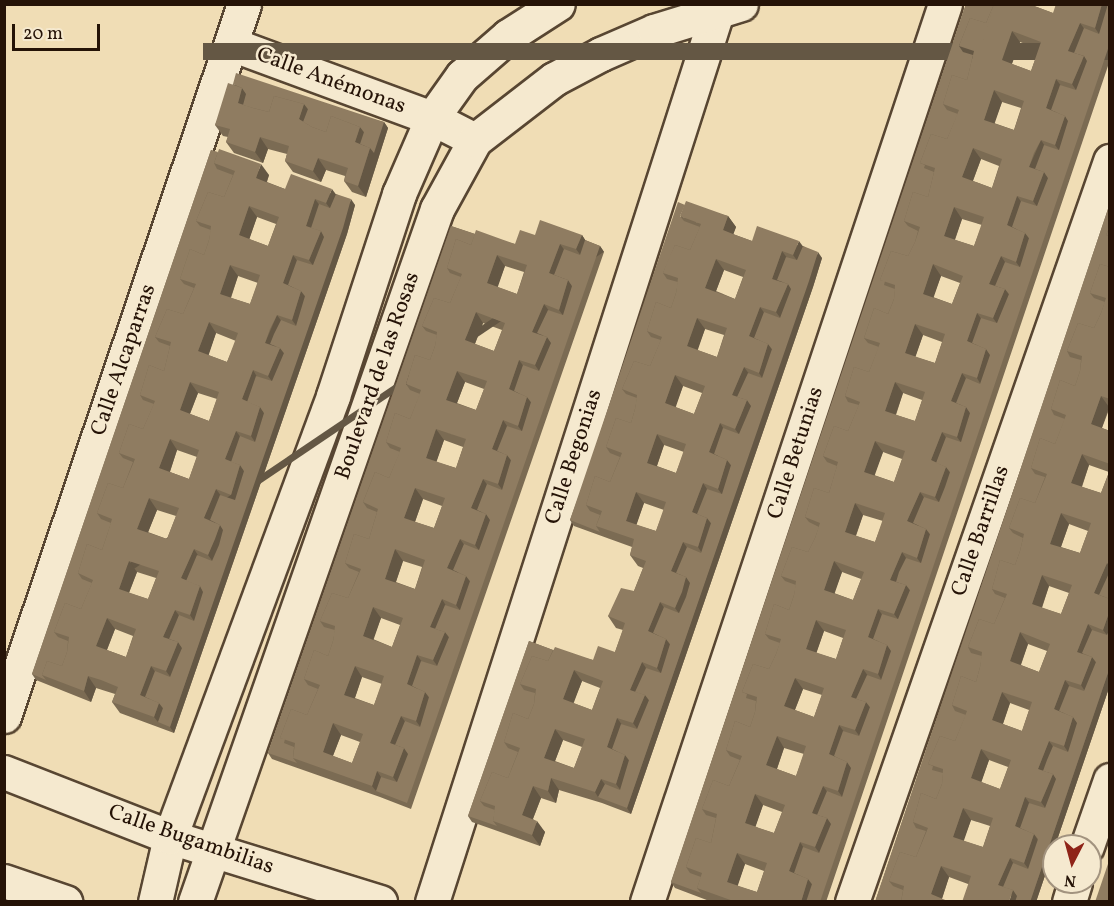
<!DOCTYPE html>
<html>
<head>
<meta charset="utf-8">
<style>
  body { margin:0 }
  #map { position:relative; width:1114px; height:906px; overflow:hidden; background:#f0ddb5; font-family:Vollkorn,serif }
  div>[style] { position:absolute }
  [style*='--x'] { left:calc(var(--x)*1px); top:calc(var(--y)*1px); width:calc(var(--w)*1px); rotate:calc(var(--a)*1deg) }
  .roads { filter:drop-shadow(2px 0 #584632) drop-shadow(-2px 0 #584632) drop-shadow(0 2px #584632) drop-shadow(0 -2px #584632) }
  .minor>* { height:33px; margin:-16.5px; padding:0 16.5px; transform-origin:16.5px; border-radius:16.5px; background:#f5e9cf }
  .tertiary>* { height:33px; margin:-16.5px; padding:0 16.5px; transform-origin:16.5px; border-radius:16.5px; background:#f5e9cf }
  .wall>* { inset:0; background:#7b6b53 }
  .shaded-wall>* { inset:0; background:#645744; transform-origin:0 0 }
  .building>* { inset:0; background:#8f7c61 }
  span { translate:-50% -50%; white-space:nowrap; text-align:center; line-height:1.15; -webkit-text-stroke:5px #f5e9cf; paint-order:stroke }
  .street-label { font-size:22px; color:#251307 }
  .frame { position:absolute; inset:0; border:6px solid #251307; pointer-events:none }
  .north { position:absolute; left:1042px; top:834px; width:60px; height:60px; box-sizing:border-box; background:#f5e9cf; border:2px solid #a2937f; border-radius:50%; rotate:186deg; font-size:16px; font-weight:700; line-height:24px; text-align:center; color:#251307 }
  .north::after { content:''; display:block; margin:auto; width:21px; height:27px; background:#8f2418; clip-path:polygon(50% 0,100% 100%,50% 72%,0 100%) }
  .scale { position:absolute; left:12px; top:24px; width:88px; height:27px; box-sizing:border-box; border:3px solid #251307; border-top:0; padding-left:8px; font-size:18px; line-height:21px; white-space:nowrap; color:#251307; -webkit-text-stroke:4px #f5e9cf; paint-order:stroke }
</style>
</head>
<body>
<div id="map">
  <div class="roads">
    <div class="minor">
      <i style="--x:231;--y:44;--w:214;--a:20.2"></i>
      <i style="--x:432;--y:118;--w:48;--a:27.1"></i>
      <i style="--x:4;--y:716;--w:751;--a:-71.37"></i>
      <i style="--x:4;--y:772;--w:178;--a:21.4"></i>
      <i style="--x:170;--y:837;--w:220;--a:17.2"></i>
      <i style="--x:1087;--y:846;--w:70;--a:-70.8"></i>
      <i style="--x:4;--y:881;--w:65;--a:19"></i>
      <i style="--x:432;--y:902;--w:935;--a:-72.24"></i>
      <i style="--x:647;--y:902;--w:946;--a:-71.64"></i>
      <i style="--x:852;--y:902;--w:785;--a:-70.8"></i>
      <i style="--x:1069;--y:902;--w:21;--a:-73"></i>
    </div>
    <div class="tertiary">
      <i style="--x:155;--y:902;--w:67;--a:-77"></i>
      <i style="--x:170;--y:837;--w:470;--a:-69.7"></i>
      <i style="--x:333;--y:396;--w:213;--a:-71.9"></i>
      <i style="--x:399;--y:194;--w:83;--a:-66.5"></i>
      <i style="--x:432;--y:118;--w:52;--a:-54.5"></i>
      <i style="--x:462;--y:76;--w:61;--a:-41"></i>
      <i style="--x:508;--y:36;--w:59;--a:-32.6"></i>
      <i style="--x:195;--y:902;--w:734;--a:-70.75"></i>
      <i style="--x:437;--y:209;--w:79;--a:-61.2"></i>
      <i style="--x:475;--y:140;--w:100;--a:-37.7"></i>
      <i style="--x:554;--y:79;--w:53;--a:-28"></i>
      <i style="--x:601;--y:54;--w:58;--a:-23.5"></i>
      <i style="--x:654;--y:31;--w:91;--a:-17.2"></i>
    </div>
  </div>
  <div class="wall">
    <i style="clip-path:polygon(evenodd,966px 4px,1034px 4px,1034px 6px,1053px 13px,1110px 4px,1110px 60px,826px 902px,712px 902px,675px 888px,671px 882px,966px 4px,1020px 42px,1039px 49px,1031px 71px,1012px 64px,1020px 42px,966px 4px,1002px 102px,1021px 108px,1014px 130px,994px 123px,1002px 102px,966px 4px,981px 159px,999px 166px,992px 188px,973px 181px,981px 159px,966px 4px,962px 219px,982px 225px,974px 246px,955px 240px,962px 219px,966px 4px,941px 276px,960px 283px,952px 304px,933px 297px,941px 276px,966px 4px,923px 335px,942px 342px,935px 363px,915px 357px,923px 335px,966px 4px,903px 393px,922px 400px,915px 421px,896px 415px,903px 393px,966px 4px,883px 452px,902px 459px,894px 482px,874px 475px,883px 452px,966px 4px,863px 515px,883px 521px,875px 542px,856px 536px,863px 515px,966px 4px,842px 572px,861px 579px,853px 600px,834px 593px,842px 572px,966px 4px,824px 631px,843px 638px,836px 659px,816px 653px,824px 631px,966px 4px,803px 689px,822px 695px,814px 717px,795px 710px,803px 689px,966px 4px,784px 748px,804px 754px,796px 776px,777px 769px,784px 748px,966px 4px,763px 805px,782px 812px,774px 833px,755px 827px,763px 805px,966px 4px,745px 864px,764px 871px,757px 892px,737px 886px,745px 864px)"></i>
    <i style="clip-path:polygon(233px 84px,384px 122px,388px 128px,366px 197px,352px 192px,344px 181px,345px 176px,326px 170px,321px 182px,293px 172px,285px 161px,287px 154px,268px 149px,263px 163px,234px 153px,226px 142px,228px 137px,223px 136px,215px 125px)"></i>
    <i style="clip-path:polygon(evenodd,211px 150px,269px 175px,267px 182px,285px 189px,336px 194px,355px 205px,347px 234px,174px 733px,120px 713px,112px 702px,115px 694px,96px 688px,91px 702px,36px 680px,32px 674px,211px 150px,257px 217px,276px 224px,268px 246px,249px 239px,257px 217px,211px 150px,238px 276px,258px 283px,250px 304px,231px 298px,238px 276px,211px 150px,216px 333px,236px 341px,227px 362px,208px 355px,216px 333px,211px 150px,198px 393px,217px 399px,209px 421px,190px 414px,198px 393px,211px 150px,177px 450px,197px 457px,189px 479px,170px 472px,177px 450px,211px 150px,157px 510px,176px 516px,167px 539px,148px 532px,157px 510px,211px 150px,137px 572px,156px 578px,148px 599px,129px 593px,137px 572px,211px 150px,115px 629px,133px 636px,126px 657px,107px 650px,115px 629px)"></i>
    <i style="clip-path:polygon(evenodd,1110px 203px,1110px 407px,1102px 428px,1110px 431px,1110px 685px,1055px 846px,1054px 846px,1054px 849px,1036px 902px,968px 884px,949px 877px,942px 898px,875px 902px,1110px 203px,1089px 465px,1109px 472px,1101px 493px,1082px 487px,1089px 465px,1110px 203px,1069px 524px,1088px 531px,1080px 553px,1061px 547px,1069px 524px,1110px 203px,1049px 586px,1069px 593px,1061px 614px,1042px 608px,1049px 586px,1110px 203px,1028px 644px,1047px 651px,1039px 672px,1021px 665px,1028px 644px,1110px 203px,1010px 703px,1029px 710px,1022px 731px,1003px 724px,1010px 703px,1110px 203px,989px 760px,1008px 767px,1000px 789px,981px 782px,989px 760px,1110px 203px,971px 820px,990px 826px,983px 847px,963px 841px,971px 820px)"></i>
    <i style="clip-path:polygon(evenodd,685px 205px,728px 216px,736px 227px,733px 234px,752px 241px,803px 246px,822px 258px,813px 287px,631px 814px,602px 803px,559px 790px,556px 803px,541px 798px,533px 819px,545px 832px,540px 846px,472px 822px,468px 816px,529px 641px,553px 650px,593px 660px,615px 652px,623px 630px,616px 628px,608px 616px,634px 591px,643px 568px,638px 566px,630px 555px,632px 547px,574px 526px,570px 520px,685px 205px,724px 270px,743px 277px,735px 299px,716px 291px,724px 270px,685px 205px,705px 329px,724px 335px,717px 357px,697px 350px,705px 329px,685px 205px,683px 386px,702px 393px,694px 414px,675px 407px,683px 386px,685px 205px,664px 445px,684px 452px,676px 473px,657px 466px,664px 445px,685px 205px,644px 503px,664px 510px,656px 531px,636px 525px,644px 503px,685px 205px,582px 681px,600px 688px,592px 710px,573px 703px,582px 681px,685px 205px,563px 740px,582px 747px,574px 768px,555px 761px,563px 740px)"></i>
    <i style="clip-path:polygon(evenodd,451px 226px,475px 234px,515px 244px,582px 235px,585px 240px,600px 246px,604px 252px,411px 809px,380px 797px,272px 759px,268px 753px,451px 226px,505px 266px,524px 272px,517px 294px,497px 287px,505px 266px,451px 226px,483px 323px,502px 330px,494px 351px,475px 344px,483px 323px,451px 226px,465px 382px,484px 389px,476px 410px,457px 403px,465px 382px,451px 226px,444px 440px,463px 447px,456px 468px,436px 462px,444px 440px,451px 226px,423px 499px,442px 506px,434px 528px,415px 522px,423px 499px,451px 226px,403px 561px,422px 567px,415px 589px,396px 582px,403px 561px,451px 226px,381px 618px,400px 625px,392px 647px,373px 639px,381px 618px,451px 226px,362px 677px,382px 684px,374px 705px,355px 698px,362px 677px,451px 226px,341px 735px,360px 742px,352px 763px,333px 756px,341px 735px)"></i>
  </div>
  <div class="shaded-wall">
    <i style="clip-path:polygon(1102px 4px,1108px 4px,1103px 40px,1095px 28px)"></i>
    <i style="clip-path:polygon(1080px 23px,1088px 34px,1078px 58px,1068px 51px)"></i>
    <i style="clip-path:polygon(1012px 31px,1020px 42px,1009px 71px,1002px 60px)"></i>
    <i style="left:1110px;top:43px;width:17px;height:907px;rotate:90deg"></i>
    <i style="clip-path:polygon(1084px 56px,1091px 67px,1080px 96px,1072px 84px)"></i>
    <i style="clip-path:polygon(1056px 79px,1064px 90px,1055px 116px,1046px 108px)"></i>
    <i style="clip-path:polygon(242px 88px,250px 99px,242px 109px,238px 103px)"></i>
    <i style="clip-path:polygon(994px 90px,1002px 102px,992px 131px,984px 120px)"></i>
    <i style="clip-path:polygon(304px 104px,312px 115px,308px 127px,299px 119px)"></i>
    <i style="clip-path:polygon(1065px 116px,1072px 127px,1063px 156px,1055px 145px)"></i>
    <i style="clip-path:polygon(384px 122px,388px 128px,366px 197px,358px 186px,370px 148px)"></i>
    <i style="clip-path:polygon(360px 127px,368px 138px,364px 150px,355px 142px)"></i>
    <i style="clip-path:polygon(260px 137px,268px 149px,263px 163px,255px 152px)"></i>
    <i style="clip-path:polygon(1041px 140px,1048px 151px,1039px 175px,1029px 167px)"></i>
    <i style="clip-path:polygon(973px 148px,981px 159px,970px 188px,962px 177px)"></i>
    <i style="clip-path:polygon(318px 158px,326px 170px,321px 182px,313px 171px)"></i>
    <i style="clip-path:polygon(261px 164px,269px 175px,264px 189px,256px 178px)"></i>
    <i style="clip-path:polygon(1044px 172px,1052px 184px,1041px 212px,1033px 201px)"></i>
    <i style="clip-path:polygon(332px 189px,340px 200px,334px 214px,326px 203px)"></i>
    <i style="clip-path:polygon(1017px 196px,1025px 207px,1016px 232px,1007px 225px)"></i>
    <i style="clip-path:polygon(315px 199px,323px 210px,310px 232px,306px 226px)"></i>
    <i style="clip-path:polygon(351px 199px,355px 205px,347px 234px,174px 733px,170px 727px)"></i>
    <i style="clip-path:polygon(249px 206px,257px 217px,247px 246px,239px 235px)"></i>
    <i style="clip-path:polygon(954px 207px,962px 219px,952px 247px,944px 236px)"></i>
    <i style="clip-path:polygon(728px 216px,736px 227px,731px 241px,723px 230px)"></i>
    <i style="clip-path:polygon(321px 231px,328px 242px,317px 271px,309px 260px)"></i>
    <i style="clip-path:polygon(1025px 233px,1033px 244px,1024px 273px,1016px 262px)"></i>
    <i style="clip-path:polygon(582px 235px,589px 246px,584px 260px,576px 249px)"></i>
    <i style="clip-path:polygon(799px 241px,807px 252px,801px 266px,793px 255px)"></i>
    <i style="clip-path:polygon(560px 244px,568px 255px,559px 280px,549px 273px)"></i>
    <i style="left:600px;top:246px;width:7px;height:589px;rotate:56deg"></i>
    <i style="clip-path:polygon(782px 251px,790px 262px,781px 286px,772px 279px)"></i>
    <i style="clip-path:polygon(818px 252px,822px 258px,813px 287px,631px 814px,627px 808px)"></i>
    <i style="clip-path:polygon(293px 255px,301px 266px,291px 294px,283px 283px)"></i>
    <i style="clip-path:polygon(497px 255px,505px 266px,495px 295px,487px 283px)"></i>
    <i style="clip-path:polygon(1001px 256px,1009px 268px,999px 291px,989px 284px)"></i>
    <i style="clip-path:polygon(716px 259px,724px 270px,713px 299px,705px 288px)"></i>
    <i style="clip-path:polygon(933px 264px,941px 276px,931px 305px,923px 294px)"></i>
    <i style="clip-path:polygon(230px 265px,238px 276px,228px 305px,220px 294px)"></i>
    <i style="clip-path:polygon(568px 280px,576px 292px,567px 321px,559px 310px)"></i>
    <i style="clip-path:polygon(788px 284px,795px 295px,784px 323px,776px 312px)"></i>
    <i style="clip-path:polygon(1005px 289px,1013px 300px,1001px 329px,993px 318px)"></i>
    <i style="clip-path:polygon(301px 291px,309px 302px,300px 331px,292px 320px)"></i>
    <i style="clip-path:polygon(544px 304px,552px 315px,541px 339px,532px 332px)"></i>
    <i style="clip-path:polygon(760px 307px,768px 318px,757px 347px,749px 336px)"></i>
    <i style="clip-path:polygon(476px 312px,483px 323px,472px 351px,465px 340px)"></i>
    <i style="clip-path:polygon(977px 313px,985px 324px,976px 349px,967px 341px)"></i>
    <i style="clip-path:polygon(277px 315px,285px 326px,274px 350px,265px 343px)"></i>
    <i style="clip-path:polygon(697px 318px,705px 329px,695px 358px,687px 346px)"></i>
    <i style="clip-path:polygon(209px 322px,216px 333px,206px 363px,198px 351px)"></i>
    <i style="clip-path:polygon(915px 324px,923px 335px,913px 364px,905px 353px)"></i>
    <i style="clip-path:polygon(547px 337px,555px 348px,543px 377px,535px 365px)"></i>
    <i style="clip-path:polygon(768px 344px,776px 355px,766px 384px,759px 373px)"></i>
    <i style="clip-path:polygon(280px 348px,288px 359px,276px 387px,268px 376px)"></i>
    <i style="clip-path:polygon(986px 349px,994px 360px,984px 390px,977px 378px)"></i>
    <i style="clip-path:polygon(519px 360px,527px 371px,518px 397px,509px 389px)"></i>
    <i style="clip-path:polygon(744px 367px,752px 378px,741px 402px,732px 395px)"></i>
    <i style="clip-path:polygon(253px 370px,260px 382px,251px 407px,242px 399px)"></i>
    <i style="clip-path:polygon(457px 371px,465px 382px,454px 411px,446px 400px)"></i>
    <i style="clip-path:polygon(962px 373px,970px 384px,959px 412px,951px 401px)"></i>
    <i style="clip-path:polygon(675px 375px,683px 386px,673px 415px,665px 403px)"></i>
    <i style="clip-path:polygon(190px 382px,198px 393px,187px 421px,180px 410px)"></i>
    <i style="clip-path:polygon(895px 382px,903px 393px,893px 422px,885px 411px)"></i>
    <i style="clip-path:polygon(1101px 396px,1109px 407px,1099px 436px,1091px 424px)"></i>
    <i style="clip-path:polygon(527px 397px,535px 408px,526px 437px,518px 426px)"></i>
    <i style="clip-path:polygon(747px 400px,755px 411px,743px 440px,735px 429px)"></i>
    <i style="clip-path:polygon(260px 407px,268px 419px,259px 448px,251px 436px)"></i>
    <i style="clip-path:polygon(966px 407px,974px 419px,965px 448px,957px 437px)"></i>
    <i style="clip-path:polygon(503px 420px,511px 432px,501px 457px,492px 449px)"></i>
    <i style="clip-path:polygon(720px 423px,727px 434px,716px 463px,709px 452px)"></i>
    <i style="clip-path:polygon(436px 429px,444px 440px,434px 469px,426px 458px)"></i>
    <i style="clip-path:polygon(236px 431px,244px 442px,235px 467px,225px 459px)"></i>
    <i style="clip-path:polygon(942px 432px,950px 443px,940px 468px,931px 460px)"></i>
    <i style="clip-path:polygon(657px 434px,664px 445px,654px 474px,647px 463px)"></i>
    <i style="clip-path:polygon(170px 439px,177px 450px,167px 480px,159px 468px)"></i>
    <i style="clip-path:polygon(875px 441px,883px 452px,872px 483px,864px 472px)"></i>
    <i style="clip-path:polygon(1082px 454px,1089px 465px,1079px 494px,1071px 483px)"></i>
    <i style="clip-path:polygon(507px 455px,515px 466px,506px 495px,498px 484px)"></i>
    <i style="clip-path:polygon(727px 460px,735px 471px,726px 500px,718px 489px)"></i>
    <i style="clip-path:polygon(240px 465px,248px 477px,239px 506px,231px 495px)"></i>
    <i style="clip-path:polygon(946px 467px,954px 478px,943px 508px,935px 497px)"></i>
    <i style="clip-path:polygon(483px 479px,491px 490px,481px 515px,471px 508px)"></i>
    <i style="clip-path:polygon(703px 483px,711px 495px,696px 517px,692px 512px)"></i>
    <i style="clip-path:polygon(415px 488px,423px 499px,412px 530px,404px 518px)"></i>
    <i style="clip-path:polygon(216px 489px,224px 500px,214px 526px,204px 518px)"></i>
    <i style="clip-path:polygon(636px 492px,644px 503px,634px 532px,626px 521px)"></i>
    <i style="clip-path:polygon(920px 492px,928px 503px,917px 529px,907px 521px)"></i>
    <i style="clip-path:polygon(149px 498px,157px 510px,145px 540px,137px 529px)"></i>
    <i style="clip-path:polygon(855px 503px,863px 515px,853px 543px,845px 532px)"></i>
    <i style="clip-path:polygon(1061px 513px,1069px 524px,1058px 555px,1050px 544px)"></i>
    <i style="clip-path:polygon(486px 514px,494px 525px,483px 556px,475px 545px)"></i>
    <i style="clip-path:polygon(707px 518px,715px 529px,705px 558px,698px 547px)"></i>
    <i style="clip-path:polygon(220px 525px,227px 536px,216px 566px,208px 555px)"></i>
    <i style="clip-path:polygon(926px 529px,934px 540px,925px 569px,917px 558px)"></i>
    <i style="clip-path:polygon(460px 539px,468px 550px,455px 579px,447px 568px)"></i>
    <i style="clip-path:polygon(683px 542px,691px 553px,680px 578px,671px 571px)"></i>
    <i style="clip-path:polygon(194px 549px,201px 560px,190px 586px,181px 578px)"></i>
    <i style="clip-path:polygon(395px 549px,403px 561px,393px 590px,385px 579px)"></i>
    <i style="clip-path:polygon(902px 552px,910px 564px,900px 587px,890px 580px)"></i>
    <i style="clip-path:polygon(129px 561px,137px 572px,126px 600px,119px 589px)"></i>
    <i style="clip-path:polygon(834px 561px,842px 572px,832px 601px,824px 590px)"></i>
    <i style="clip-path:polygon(1107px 563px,1110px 568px,1110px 586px,1103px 601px,1094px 593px)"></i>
    <i style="clip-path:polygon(1042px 575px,1049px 586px,1039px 615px,1032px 604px)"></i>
    <i style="clip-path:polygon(466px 576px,474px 587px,464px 616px,456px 605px)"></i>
    <i style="clip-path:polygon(686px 577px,694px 588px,683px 619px,675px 608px)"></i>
    <i style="clip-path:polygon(906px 585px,914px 596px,902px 625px,894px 614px)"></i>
    <i style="clip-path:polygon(200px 586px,207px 597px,198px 627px,190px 615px)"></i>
    <i style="clip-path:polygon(442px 599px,449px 611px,439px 634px,430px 627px)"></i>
    <i style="clip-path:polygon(660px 602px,668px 613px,657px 639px,648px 631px)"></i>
    <i style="clip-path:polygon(373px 607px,381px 618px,371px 647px,363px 636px)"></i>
    <i style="clip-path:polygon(878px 609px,886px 620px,876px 648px,868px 637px)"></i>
    <i style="clip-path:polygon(175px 610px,183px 621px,173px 645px,163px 637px)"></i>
    <i style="clip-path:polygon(1110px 610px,1110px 639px,1103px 630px)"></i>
    <i style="clip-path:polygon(107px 618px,115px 629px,104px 657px,96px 646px)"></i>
    <i style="clip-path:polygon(816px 620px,824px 631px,814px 660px,806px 649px)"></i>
    <i style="clip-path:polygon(1088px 624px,1096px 636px,1080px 657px,1077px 652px)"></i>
    <i style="clip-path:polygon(445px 632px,453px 643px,441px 671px,433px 660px)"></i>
    <i style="clip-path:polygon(1020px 632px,1028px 644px,1018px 672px,1010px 661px)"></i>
    <i style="clip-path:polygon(666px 639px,674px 650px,665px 679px,657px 668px)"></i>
    <i style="clip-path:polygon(178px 642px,186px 654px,174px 682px,166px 671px)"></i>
    <i style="clip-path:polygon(887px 645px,895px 656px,885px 686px,878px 674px)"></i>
    <i style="clip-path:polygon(417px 655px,425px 666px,416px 692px,407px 684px)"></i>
    <i style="clip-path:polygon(1092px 657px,1100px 668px,1088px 696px,1081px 685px)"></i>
    <i style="clip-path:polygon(642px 662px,650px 674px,634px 695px,630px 690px)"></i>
    <i style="clip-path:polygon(151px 666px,159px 677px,149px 702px,140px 695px)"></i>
    <i style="clip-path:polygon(355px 666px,362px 677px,352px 706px,344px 695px)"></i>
    <i style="clip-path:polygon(1110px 667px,1110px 685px,1055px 846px,1054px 846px,1054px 849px,1036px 902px,1030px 902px)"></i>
    <i style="clip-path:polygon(863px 669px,871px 680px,860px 704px,851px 697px)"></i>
    <i style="clip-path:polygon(574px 670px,582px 681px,571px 710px,563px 699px)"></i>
    <i style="clip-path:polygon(88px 676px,96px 688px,91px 702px,84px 691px)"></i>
    <i style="clip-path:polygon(795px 678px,803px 689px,792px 717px,784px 706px)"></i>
    <i style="clip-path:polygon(1065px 680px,1073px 691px,1063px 717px,1054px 709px)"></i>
    <i style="clip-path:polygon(425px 692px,433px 703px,424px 732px,416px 721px)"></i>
    <i style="clip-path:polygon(1002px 692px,1010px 703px,1000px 732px,992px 720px)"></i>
    <i style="clip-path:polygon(645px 695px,653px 706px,641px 734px,633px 723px)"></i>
    <i style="clip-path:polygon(866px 702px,874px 713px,863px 741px,855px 730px)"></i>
    <i style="clip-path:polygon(159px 703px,167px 714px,158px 722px,154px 717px)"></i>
    <i style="clip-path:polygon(401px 716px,409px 727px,399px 750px,390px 743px)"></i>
    <i style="clip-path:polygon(1073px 717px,1081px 728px,1072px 758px,1064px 746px)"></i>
    <i style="clip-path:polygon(617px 718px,625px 729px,616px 755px,607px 747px)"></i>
    <i style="clip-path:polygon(333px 723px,341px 735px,330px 763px,323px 752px)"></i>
    <i style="clip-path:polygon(839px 725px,847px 736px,833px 760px,829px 754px)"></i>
    <i style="clip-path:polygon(555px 729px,563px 740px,552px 769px,544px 758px)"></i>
    <i style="clip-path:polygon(777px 736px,784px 748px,774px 777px,766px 765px)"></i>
    <i style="clip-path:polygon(1049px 741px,1057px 752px,1046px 780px,1038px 769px)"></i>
    <i style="clip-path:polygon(404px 748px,412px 759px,401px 788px,393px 777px)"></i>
    <i style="clip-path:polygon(981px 749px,989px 760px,979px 789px,971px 778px)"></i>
    <i style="clip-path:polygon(625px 755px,633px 766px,624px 795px,616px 784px)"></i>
    <i style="clip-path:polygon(847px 762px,855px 773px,846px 802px,838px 791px)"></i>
    <i style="clip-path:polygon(377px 771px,385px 783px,376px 791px,372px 786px)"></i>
    <i style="clip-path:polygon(1053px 774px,1060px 785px,1049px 813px,1041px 802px)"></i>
    <i style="clip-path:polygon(551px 778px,559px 790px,556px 803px,548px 791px)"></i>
    <i style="clip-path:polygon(601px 779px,609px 790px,598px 797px,595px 792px)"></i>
    <i style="clip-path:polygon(533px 786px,541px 798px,530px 826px,522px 815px)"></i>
    <i style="clip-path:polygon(823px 786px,831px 797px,821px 821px,812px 813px)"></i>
    <i style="clip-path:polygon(755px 794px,763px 805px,753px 834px,745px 823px)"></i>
    <i style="clip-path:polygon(1025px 797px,1033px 808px,1023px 837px,1015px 826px)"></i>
    <i style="clip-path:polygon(963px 808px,971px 820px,961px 849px,953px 837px)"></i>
    <i style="clip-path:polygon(827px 818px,835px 829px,823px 858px,815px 847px)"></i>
    <i style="clip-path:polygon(537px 821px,545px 832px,540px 846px,532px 835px)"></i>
    <i style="clip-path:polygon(1034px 834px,1041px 845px,1032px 874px,1024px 863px)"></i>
    <i style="clip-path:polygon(800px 842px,807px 853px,798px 878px,789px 871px)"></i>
    <i style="clip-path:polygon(737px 853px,745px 864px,735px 894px,727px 882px)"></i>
    <i style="clip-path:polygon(1010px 858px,1017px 869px,1002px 891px,998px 885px)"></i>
    <i style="clip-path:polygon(941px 866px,949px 877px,941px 902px,931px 894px)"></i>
    <i style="clip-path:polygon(808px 879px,816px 890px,812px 902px,801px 902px)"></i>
    <i style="clip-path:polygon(1013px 890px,1021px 901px,1009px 902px)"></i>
  </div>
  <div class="building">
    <i style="clip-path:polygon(966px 4px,994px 4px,986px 23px,970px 18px,959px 46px,963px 52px,973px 55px,967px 80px,952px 75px,943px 104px,947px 110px,958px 114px,947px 139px,931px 134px,920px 163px,925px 165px,924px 168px,934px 172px,928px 197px,913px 192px,904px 221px,908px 226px,918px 231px,915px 242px,908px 256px,891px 251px,880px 280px,885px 281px,884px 285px,895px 289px,894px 299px,888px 314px,874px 308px,864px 338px,868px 343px,879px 347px,869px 372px,854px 367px,845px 396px,848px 402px,859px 405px,848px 431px,834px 426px,823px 456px,827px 462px,837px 466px,829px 493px,814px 488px,805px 517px,809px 522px,819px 527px,815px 538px,808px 552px,792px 547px,781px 576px,785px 581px,796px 585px,794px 595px,789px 610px,774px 604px,765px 634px,769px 639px,780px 643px,776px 654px,769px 669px,753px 664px,742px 692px,747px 694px,746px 698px,756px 701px,755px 712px,750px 727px,735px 721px,726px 750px,730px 756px,740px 760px,729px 786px,713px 780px,702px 809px,706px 815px,716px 818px,711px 843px,696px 838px,686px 867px,690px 873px,701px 877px,697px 888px,701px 893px,671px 882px,819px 440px)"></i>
    <i style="clip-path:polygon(evenodd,994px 4px,1029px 4px,1053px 13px,1056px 4px,1102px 4px,1095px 28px,1080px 23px,1068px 51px,1084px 56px,1072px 84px,1056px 79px,1046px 108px,1065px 116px,1055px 145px,1041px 140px,1034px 153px,1029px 167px,1044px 172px,1033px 201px,1017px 196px,1007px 225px,1025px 233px,1016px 262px,1001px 256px,989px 284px,1005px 289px,993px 318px,977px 313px,967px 341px,986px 349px,977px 378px,962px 373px,951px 401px,966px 407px,957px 437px,942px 432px,931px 460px,946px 467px,935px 497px,920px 492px,907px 521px,926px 529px,917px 558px,902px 552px,890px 580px,906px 585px,894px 614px,878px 609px,868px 637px,887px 645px,878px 674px,863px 669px,851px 697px,866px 702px,855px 730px,839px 725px,829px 754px,847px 762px,838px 791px,823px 786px,812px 813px,827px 818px,815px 847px,800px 842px,789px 871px,808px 879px,801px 902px,736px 902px,697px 888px,702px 873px,686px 867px,696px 838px,711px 843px,717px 814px,702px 809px,713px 780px,729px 786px,742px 756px,726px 750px,735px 721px,750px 727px,755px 712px,757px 697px,742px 692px,753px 664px,769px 669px,776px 654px,781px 639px,765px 634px,774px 604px,789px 610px,794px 595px,796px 581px,781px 576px,792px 547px,808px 552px,815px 538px,820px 523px,805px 517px,814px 488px,829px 493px,838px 462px,823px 456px,834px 426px,848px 431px,860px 402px,845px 396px,854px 367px,869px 372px,880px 343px,864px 338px,874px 308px,888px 314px,894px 299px,895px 285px,880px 280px,891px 251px,908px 256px,915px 242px,920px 227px,904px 221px,913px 192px,928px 197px,935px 168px,920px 163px,931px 134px,947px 139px,959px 110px,943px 104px,952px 75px,967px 80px,974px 51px,959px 46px,970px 18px,986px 23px,994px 4px,1012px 31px,1041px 42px,1031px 71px,1002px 60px,1012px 31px,994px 4px,994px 90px,1024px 101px,1014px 130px,984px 120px,994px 90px,994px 4px,973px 148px,1002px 159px,992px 188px,962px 177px,973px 148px,994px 4px,954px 207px,984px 217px,974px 246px,944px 236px,954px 207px,994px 4px,933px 264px,963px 276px,952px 304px,923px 294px,933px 264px,994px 4px,915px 324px,945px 334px,935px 363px,905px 353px,915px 324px,994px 4px,895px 382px,925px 392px,915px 421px,885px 411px,895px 382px,994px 4px,875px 441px,905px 451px,894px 482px,864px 472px,875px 441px,994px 4px,855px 503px,885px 513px,875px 542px,845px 532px,855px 503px,994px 4px,834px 561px,864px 572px,853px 600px,824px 590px,834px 561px,994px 4px,816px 620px,846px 630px,836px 659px,806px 649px,816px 620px,994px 4px,795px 678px,824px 688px,814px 717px,784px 706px,795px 678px,994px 4px,777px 736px,806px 746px,796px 776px,766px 765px,777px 736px,994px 4px,755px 794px,785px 805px,774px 833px,745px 823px,755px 794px,994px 4px,737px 853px,767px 863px,757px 892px,727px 882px,737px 853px)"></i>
    <i style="clip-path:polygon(1108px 4px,1110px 4px,1110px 43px,820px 902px,806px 902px,812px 884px,808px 879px,794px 873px,803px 847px,819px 853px,831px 824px,827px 818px,817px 815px,827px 791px,842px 797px,851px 768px,847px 762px,834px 756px,843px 731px,859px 736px,870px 707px,866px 702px,856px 699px,867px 675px,881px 680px,891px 651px,887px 645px,873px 639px,882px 614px,898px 619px,910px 590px,906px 585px,896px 582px,899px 572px,906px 558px,921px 563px,930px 534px,926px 529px,913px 523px,924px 497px,939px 502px,945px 487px,950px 472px,946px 467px,936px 463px,946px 437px,961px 442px,970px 413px,966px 407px,956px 403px,966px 378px,980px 384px,990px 355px,986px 349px,972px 343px,981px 318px,997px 323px,1009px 294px,1005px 289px,995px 286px,1005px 262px,1020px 267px,1029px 238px,1025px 233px,1012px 227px,1021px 201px,1037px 206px,1048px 178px,1044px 172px,1035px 169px,1044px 145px,1059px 150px,1068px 121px,1065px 116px,1051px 110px,1060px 85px,1076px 90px,1087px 61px,1084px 56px,1074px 53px,1084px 28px,1099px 34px)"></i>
    <i style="clip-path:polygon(236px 73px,384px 122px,374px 153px,370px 148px,360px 144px,364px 132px,360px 127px,331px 116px,326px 132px,312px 127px,303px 122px,308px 109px,304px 104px,274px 96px,269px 112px,253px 108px,243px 105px,246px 94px,242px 88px,233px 84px)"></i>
    <i style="clip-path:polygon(228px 83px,242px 88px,238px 103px,253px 108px,269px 112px,274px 96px,304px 104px,299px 119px,312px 127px,326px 132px,331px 116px,360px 127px,355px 142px,370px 148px,358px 186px,344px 181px,348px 168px,318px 158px,313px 171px,285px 161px,289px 146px,260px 137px,255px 152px,226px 142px,230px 129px,215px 125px)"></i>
    <i style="clip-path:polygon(evenodd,219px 149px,261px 164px,256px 178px,271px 184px,285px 189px,291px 174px,332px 189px,326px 203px,315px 199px,306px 226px,321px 231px,309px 260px,293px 255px,283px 283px,301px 291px,292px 320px,277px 315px,270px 329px,265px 343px,280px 348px,268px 376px,253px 370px,242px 399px,260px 407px,251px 436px,236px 431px,225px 459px,240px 465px,231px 495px,216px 489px,204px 518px,220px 525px,215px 539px,208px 555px,194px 549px,181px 578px,200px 586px,190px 615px,175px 610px,163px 637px,178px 642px,172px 657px,166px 671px,151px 666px,140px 695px,159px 703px,154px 717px,112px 702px,118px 687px,101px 680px,88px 676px,84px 691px,42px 675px,47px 661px,62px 666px,67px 652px,69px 637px,54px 632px,65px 603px,81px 609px,93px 580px,78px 573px,87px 544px,102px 550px,107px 535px,112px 519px,97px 513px,108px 483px,123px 488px,135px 459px,119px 453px,129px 424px,143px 429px,155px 401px,140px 395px,149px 365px,164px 371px,171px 342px,155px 337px,167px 309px,183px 314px,196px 284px,180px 279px,190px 249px,204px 255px,209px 240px,211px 226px,196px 221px,208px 192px,224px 197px,235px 171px,214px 163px,219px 149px,249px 206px,279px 217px,268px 246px,239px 235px,249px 206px,219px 149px,230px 265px,260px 275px,250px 304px,220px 294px,230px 265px,219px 149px,209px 322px,238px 333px,227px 362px,198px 351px,209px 322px,219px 149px,190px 382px,219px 392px,209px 421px,180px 410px,190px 382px,219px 149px,170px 439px,199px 450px,189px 479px,159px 468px,170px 439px,219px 149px,149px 498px,179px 508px,167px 539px,137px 529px,149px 498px,219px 149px,129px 561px,159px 571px,148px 599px,119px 589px,129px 561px,219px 149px,107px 618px,136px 629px,126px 657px,96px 646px,107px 618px)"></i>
    <i style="clip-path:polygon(211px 150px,218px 152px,214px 163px,217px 169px,233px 175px,224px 197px,208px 192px,196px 221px,200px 226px,211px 230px,209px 240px,204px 255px,190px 249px,180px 279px,184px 284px,194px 288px,183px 314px,167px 309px,155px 337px,159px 342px,170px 346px,164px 371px,149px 365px,140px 395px,143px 400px,154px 404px,143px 429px,129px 424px,119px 453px,123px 458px,133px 462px,123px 488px,108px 483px,97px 513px,101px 519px,111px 523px,102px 550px,87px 544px,78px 573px,82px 579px,92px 583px,81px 609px,65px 603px,54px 632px,58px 637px,68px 641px,67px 652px,62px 666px,47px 661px,42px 675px,46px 680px,32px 674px)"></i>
    <i style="clip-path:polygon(336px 194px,351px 199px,343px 228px,170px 727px,158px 722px,163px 708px,159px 703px,145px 697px,155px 671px,170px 677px,176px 662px,182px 648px,178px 642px,169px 639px,179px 615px,194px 621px,203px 592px,200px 586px,186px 581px,197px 555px,212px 561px,219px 545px,223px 530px,220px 525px,210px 520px,220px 495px,235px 500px,244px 471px,240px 465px,231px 462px,240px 436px,255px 442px,264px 413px,260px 407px,247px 402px,256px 376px,272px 381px,284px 353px,280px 348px,270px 344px,274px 334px,281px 320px,296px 326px,305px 296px,301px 291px,288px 285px,297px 260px,313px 265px,324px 237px,321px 231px,311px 228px,319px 204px,330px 208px)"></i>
    <i style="clip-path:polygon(evenodd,686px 201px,728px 216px,723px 230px,738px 236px,752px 241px,757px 226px,799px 241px,793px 255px,782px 251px,772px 279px,788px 284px,776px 312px,760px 307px,749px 336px,768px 344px,759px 373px,744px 367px,732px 395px,747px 400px,741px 415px,735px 429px,720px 423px,709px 452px,727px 460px,718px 489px,703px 483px,692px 512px,707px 518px,698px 547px,683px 542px,671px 571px,686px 577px,682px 592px,675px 608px,660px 602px,648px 631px,666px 639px,657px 668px,642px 662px,630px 690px,645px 695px,633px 723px,617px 718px,607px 747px,625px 755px,616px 784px,601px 779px,595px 792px,551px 778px,548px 791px,533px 786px,522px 815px,537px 821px,532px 835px,493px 821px,495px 806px,480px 801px,492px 772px,508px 778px,520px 748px,504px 742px,513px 713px,528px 719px,534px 704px,536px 689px,520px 684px,532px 656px,548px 661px,555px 647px,593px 660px,598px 646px,615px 652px,625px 623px,608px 616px,621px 588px,634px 591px,646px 561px,630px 555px,634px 539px,596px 526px,602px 511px,586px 505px,595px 476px,610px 482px,622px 453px,606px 447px,616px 418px,631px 423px,635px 409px,637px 395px,622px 389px,634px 361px,650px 366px,662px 337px,647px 331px,656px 302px,671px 308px,676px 293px,678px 278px,663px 273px,668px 259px,675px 245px,690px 250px,701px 224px,680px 216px,686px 201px,716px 259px,746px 270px,735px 299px,705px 288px,716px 259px,686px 201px,697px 318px,727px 328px,717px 357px,687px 346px,697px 318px,686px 201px,675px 375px,705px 386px,694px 414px,665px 403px,675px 375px,686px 201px,657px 434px,686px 444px,676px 473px,647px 463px,657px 434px,686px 201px,636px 492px,666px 502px,656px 531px,626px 521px,636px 492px,686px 201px,574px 670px,603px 681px,592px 710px,563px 699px,574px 670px,686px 201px,555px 729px,585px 739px,574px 768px,544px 758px,555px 729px)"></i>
    <i style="clip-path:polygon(678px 202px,685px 205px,680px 216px,684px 221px,700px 227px,690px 250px,675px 245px,663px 273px,667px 279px,678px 282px,676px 293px,671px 308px,656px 302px,647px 331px,651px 337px,661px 340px,650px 366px,634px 361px,622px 389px,626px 394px,637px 398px,635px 409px,631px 423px,616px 418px,606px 447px,610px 453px,620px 457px,610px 482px,595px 476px,586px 505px,590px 511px,600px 515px,596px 526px,600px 532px,570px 520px)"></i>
    <i style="clip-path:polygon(1110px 203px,1110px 226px,1106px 235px,1110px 236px,1110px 267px,1100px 264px,1090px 293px,1094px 298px,1105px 302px,1101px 313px,1094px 328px,1078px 323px,1067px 351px,1070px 357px,1081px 360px,1080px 371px,1075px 386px,1060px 380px,1051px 409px,1054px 415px,1065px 419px,1055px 444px,1040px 438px,1031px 468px,1035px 474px,1045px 477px,1035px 503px,1020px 498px,1009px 528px,1013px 533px,1023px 538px,1020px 551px,1015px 565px,1000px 560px,992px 589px,995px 594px,1005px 598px,994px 624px,979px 619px,968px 647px,971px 653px,982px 656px,980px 667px,976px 682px,961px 676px,952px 705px,955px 711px,966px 715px,955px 741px,940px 736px,928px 764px,933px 766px,932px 770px,943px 773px,942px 784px,936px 799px,921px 793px,913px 822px,916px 828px,926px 831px,916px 857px,900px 852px,889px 881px,893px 886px,903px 890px,901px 902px,875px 902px)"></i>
    <i style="clip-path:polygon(evenodd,540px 220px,582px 235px,576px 249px,560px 244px,549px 273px,568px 280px,559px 310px,544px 304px,532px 332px,547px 337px,535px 365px,519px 360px,509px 389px,527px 397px,518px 426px,503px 420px,492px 449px,507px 455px,498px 484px,483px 479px,471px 508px,486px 514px,475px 545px,460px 539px,447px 568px,466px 576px,456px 605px,442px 599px,430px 627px,445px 632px,433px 660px,417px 655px,407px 684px,425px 692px,416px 721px,401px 716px,390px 743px,404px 748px,393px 777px,377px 771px,372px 786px,293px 758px,295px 743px,280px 738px,291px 709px,307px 715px,320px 685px,304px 679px,314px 650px,328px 656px,333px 641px,335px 626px,320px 621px,332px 593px,348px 598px,361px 569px,345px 563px,354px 534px,369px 539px,378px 509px,363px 502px,375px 472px,389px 478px,401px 448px,386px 442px,395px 413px,410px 419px,421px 390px,406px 384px,415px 355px,430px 360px,435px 346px,437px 332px,422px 326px,434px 298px,450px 303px,462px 274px,447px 268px,456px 239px,471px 245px,476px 230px,515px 244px,520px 230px,535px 235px,540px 220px,497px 255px,527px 265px,517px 294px,487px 283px,497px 255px,540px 220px,476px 312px,505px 323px,494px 351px,465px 340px,476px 312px,540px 220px,457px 371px,487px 381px,476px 410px,446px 400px,457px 371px,540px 220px,436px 429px,466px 439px,456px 468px,426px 458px,436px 429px,540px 220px,415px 488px,445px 498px,434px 528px,404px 518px,415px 488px,540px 220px,395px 549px,425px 560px,415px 589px,385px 579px,395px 549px,540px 220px,373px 607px,403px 618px,392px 647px,363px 636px,373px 607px,540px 220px,355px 666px,384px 676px,374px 705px,344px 695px,355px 666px,540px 220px,333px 723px,363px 734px,352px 763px,323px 752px,333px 723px)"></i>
    <i style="clip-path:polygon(451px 226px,475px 234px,471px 245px,456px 239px,447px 268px,450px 273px,461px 277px,450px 303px,434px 298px,422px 326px,426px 331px,437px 335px,435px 346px,430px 360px,415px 355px,406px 384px,410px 390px,420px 394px,410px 419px,395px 413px,386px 442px,390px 448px,400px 452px,389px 478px,375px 472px,363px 502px,367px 508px,377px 512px,369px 539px,354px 534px,345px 563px,349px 568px,359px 572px,348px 598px,332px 593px,320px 621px,324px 627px,335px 630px,333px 641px,328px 656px,314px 650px,304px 679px,308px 685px,318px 689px,307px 715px,291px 709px,280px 738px,285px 739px,284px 743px,294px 747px,293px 758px,297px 763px,268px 753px)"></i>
    <i style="clip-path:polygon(1110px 226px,1110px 236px,1106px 235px)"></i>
    <i style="clip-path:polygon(585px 240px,600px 246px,407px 803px,376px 791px,381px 777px,397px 782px,408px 754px,404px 748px,395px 745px,405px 721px,420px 727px,429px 697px,425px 692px,412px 686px,421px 661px,437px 666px,449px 637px,445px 632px,435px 629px,445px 605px,460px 610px,470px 581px,466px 576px,453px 570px,464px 544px,479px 550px,490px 520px,486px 514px,477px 510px,487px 484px,502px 490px,511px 460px,507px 455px,497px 451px,507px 426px,522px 431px,531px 402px,527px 397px,514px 391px,523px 365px,539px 371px,551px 343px,547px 337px,537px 333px,548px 310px,563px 315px,572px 286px,568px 280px,554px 275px,564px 249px,580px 255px)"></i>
    <i style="clip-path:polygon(803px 246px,818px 252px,809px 281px,627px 808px,598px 797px,605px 784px,620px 790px,629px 760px,625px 755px,612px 749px,621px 724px,637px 729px,649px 700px,645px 695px,635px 692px,646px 668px,661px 673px,670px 644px,666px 639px,653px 633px,664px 607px,679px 613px,686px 597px,690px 583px,686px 577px,676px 573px,687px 547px,701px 553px,711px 523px,707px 518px,697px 514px,707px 489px,722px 494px,731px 465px,727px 460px,714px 454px,723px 428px,739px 434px,751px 406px,747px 400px,737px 397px,748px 373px,762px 378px,772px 349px,768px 344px,754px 338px,764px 312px,780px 318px,791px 289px,788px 284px,777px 280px,786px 257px,797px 260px)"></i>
    <i style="clip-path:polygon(evenodd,1100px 264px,1110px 267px,1110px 399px,1101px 396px,1091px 424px,1110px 431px,1110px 464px,1082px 454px,1071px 483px,1101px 493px,1110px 470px,1110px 565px,1107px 563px,1094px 593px,1110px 599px,1110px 610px,1103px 630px,1088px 624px,1077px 652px,1092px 657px,1081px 685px,1065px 680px,1054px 709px,1073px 717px,1064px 746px,1049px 741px,1038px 769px,1053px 774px,1041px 802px,1025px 797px,1020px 812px,1015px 826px,1034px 834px,1024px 863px,1010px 858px,998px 885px,1013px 890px,1009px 902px,962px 902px,971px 876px,941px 866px,931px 894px,950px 902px,901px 902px,904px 886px,889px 881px,900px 852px,916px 857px,928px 828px,913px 822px,921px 793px,936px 799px,942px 784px,943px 769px,928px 764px,940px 736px,955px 741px,967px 711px,952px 705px,961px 676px,976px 682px,980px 667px,982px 652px,968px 647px,979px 619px,994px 624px,1007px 594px,992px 589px,1000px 560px,1015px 565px,1020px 551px,1024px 534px,1009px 528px,1020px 498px,1035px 503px,1047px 474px,1031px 468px,1040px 438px,1055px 444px,1066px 415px,1051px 409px,1060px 380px,1075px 386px,1080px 371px,1082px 356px,1067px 351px,1078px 323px,1094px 328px,1101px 313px,1106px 298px,1090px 293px,1100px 264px,1061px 513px,1091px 523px,1080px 553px,1050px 544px,1061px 513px,1100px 264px,1042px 575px,1072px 585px,1061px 614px,1032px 604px,1042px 575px,1100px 264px,1020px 632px,1050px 644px,1039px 672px,1010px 661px,1020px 632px,1100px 264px,1002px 692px,1032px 702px,1022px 731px,992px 720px,1002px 692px,1100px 264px,981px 749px,1011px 760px,1000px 789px,971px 778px,981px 749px,1100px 264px,963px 808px,993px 818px,983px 847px,953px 837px,963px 808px)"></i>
    <i style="clip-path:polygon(1110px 571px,1110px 599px,1099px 595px)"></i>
    <i style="clip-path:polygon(1110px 628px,1110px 667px,1030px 902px,1015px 902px,1017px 896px,1013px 890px,1003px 887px,1013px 863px,1028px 869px,1038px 839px,1034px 834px,1020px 828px,1029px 803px,1045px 808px,1056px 779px,1053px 774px,1043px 771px,1047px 760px,1053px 746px,1068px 752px,1077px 723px,1073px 717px,1059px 711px,1069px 686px,1084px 691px,1096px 662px,1092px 657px,1082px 653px,1092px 630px,1107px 635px)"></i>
    <i style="clip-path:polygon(529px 641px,553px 650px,548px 661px,532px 656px,520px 684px,524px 690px,535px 693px,534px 704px,528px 719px,513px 713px,504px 742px,508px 748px,518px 752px,508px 778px,492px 772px,480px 801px,484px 806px,495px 810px,493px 821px,497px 826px,468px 816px)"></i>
    <i style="clip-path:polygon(1110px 858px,1110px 902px,1095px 902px)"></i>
  </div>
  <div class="street-label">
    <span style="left:331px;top:81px;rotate:20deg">Calle Anémonas</span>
    <span style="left:124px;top:360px;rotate:-71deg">Calle Alcaparras</span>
    <span style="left:378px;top:376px;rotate:-71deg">Boulevard de las Rosas</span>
    <span style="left:796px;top:453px;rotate:-72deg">Calle Betunias</span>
    <span style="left:574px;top:457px;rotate:-72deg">Calle Begonias</span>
    <span style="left:981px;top:531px;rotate:-71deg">Calle Barrillas</span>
    <span style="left:191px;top:840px;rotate:19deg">Calle Bugambilias</span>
  </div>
  <div class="frame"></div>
  <div class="north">N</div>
  <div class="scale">20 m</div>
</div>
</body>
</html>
